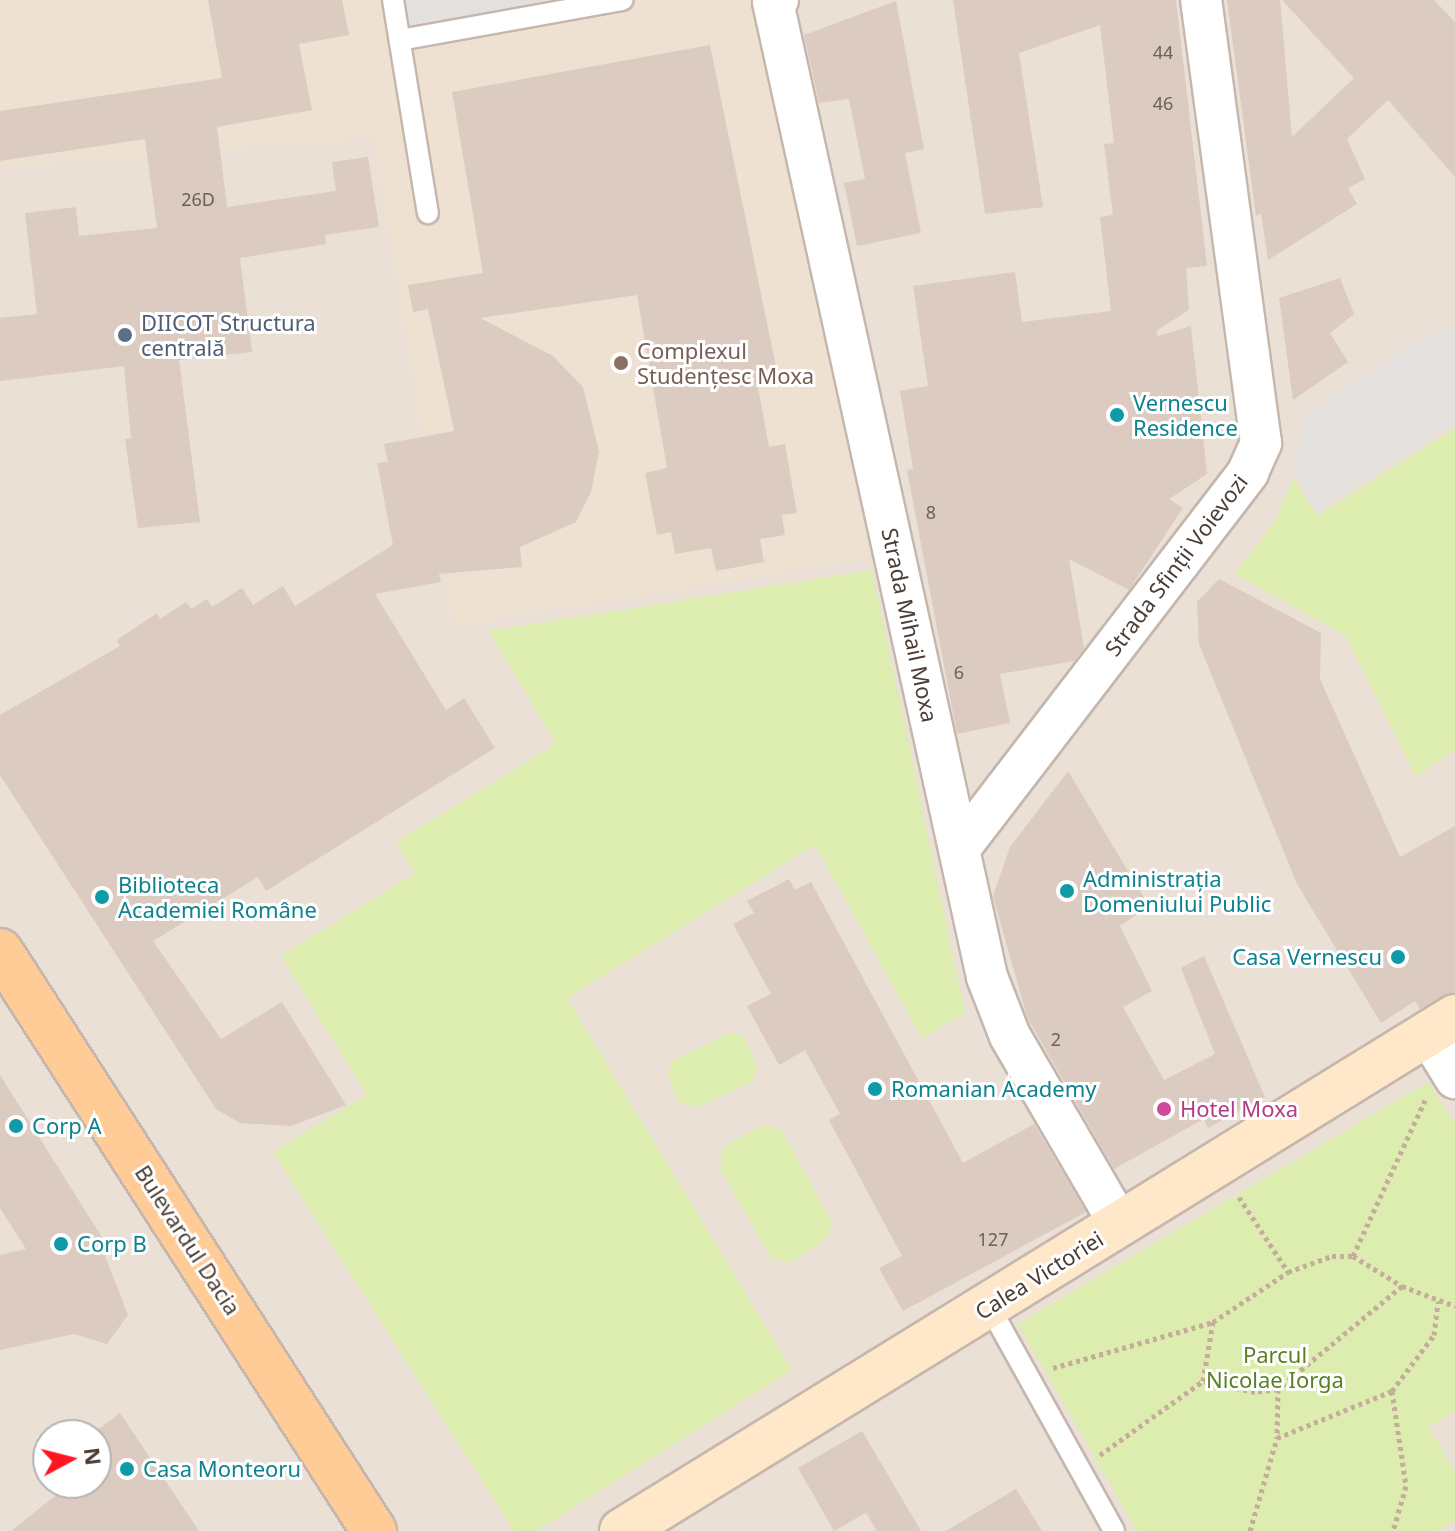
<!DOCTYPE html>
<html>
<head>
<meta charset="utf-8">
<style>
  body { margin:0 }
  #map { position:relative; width:1455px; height:1531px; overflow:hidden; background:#f5efe9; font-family:"Noto Sans",sans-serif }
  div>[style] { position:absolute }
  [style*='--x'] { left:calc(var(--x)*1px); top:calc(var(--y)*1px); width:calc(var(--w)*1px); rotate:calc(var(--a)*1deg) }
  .residential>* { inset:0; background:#eae0d6 }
  .education>* { inset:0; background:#efe1d2 }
  .green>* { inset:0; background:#ddecaf }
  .parking>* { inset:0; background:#e3e0de }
  .building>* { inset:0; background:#dbcbc0 }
  .path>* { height:5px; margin-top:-2.5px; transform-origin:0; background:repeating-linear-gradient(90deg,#c4ad9b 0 4px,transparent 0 8px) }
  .roads { filter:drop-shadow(2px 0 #c5b7ad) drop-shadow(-2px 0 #c5b7ad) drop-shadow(0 2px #c5b7ad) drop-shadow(0 -2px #c5b7ad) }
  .lane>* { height:20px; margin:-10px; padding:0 10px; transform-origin:10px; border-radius:10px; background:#fff }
  .street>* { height:40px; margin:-20px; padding:0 20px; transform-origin:20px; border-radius:20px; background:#fff }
  .secondary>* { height:44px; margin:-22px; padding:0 22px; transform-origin:22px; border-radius:22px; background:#ffe7c9 }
  .primary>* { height:44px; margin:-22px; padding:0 22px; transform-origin:22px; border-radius:22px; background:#ffcc98 }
  .dots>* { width:22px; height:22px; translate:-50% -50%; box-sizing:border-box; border:4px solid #fff; border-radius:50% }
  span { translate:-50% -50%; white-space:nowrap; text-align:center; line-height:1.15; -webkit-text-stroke:6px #fff; paint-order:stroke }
  .number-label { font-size:18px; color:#6e6158 }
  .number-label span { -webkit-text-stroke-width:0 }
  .service-label { font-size:22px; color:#4e5e75 }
  .left { translate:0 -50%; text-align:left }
  .education-label { font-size:22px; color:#785e54 }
  .culture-label { font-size:22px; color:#0d838f }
  .right { translate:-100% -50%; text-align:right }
  .street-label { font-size:22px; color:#4a3e36 }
  .hotel-label { font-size:22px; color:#b23c85 }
  .park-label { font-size:22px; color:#5a8025 }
  .north { position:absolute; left:32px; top:1419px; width:80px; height:80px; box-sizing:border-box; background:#fff; border:2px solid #b7b2af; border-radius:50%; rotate:83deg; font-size:22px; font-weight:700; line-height:32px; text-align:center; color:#4a3e36 }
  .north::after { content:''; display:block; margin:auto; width:28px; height:36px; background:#ff1623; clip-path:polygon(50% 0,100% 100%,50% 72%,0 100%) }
</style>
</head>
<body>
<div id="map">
  <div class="residential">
    <i style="clip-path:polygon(evenodd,0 0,1455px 0,1455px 1531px,0 1531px,0 0,48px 1435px,96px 1435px,96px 1483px,48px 1483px,48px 1435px)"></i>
  </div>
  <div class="education">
    <i style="clip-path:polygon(0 0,762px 0,870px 558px,454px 626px,373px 137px,0 168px)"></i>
  </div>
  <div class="green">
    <i style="clip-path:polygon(1455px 428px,1455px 749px,1416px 777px,1345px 635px,1234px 574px,1275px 521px,1294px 478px,1317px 516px)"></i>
    <i style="clip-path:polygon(872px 570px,965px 1013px,922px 1038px,815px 845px,567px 998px,792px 1370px,536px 1531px,514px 1531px,273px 1152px,367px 1095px,281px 956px,415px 873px,396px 842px,556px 744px,489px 631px)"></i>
    <i style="clip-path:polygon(729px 1033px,744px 1036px,758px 1066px,752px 1082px,694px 1108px,680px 1103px,668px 1076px,672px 1061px)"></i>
    <i style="clip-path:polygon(1428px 1082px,1455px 1124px,1455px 1411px,1429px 1427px,1455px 1472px,1455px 1521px,1437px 1531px,1137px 1531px,1018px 1324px)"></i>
    <i style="clip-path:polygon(761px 1125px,781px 1129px,833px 1224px,824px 1241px,792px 1262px,772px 1259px,720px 1169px,723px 1148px)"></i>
  </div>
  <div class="parking">
    <i style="clip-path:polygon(393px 0,622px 0,400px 40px)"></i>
    <i style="clip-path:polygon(1446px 325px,1455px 338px,1455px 422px,1316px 511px,1294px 470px,1303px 415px)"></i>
  </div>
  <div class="building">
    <i style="clip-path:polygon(208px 0,342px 0,349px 35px,299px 44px,312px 110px,217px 127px,227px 207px,336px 191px,332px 162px,368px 157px,379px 227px,325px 235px,326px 244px,240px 258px,252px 352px,179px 360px,200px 522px,138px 528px,125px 439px,131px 438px,124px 366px,0 381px,0 318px,37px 314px,25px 213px,76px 207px,79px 236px,157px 228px,145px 139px,0 161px,0 111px,222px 78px)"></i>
    <i style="clip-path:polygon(953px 0,1176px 0,1207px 266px,1186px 268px,1189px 310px,1156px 331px,1158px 336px,1191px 326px,1207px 474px,1169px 499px,1183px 508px,1129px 590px,1069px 559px,1084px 648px,1074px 661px,1000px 674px,1010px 723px,957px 734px,907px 470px,913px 469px,900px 391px,928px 386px,913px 286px,1015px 272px,1022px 322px,1111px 311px,1100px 217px,1113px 215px,1104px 144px,1114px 143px,1100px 25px,1019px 53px,1043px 207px,985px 214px)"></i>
    <i style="clip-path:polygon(1227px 0,1280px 0,1292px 137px,1354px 78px,1282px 0,1434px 0,1455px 22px,1455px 177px,1388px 100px,1347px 139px,1365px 179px,1348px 188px,1357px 204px,1268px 260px,1261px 213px,1256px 216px)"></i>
    <i style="clip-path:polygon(896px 1px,924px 149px,905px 153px,921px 233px,857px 246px,844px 183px,865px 179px,849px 99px,819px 103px,804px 35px)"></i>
    <i style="clip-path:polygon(710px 45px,776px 367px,755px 371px,769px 447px,785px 444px,797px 513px,782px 515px,785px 535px,760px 539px,764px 562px,716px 571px,711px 548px,675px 554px,671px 532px,657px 535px,645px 473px,667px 468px,637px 295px,480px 318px,553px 356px,583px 387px,599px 452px,591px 492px,576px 522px,520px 547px,522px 567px,439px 574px,441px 582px,375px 594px,446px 710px,464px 698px,495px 748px,266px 891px,258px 877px,153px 941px,221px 1039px,282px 1002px,346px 1105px,291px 1126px,240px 1123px,216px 1109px,0 775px,0 715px,120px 646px,117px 640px,157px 613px,160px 619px,186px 602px,191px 609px,207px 599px,212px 607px,242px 588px,253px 605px,283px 586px,295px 606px,393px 545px,377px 463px,388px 462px,384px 444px,454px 431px,428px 309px,413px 312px,408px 285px,483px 273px,452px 92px)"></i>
    <i style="clip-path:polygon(1340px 278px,1354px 314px,1330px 333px,1348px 362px,1293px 400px,1279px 298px)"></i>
    <i style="clip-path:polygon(1219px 579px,1321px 633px,1320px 679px,1400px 857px,1455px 826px,1455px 992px,1420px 1009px,1415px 1001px,1381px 1023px,1297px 884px,1199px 644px,1197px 602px)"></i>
    <i style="clip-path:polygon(1068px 771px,1149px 906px,1120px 926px,1152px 991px,1123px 1007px,1164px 1080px,1215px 1054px,1181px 968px,1204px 956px,1265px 1097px,1208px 1128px,1204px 1119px,1114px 1169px,1027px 1017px,993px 896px,1010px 847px)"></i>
    <i style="clip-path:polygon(789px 879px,795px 890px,811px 882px,963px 1163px,1034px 1124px,1086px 1212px,903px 1311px,879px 1268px,902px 1256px,829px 1120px,840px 1114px,805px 1050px,779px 1065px,747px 1006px,771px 994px,733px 924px,754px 913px,747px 901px)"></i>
    <i style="clip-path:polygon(0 1075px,105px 1242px,100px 1243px,128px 1315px,107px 1344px,74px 1334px,0 1350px,0 1255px,26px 1249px,0 1208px)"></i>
    <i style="clip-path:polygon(120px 1413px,199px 1531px,11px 1531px,71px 1483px,96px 1483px,96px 1456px,108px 1448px,96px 1431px)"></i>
    <i style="clip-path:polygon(862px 1431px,921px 1531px,877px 1531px,866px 1513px,834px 1531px,798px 1468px)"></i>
    <i style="clip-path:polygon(1016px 1489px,1042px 1531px,946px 1531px)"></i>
  </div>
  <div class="path">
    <i style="--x:1239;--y:1197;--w:90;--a:56.8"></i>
    <i style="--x:1332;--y:1256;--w:21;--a:0"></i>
    <i style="--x:1353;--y:1256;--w:57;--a:31.5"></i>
    <i style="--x:1402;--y:1286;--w:161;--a:140.3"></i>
    <i style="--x:1278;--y:1389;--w:23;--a:173"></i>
    <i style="--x:1255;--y:1392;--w:53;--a:-168.1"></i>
    <i style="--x:1203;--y:1381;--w:60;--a:-80.4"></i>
    <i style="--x:1213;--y:1322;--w:90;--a:-33.7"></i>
    <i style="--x:1288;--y:1272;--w:47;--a:-20"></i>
    <i style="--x:1353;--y:1256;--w:172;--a:-65.2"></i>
    <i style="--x:1402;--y:1286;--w:57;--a:20.7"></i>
    <i style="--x:1053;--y:1368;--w:166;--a:-16"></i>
    <i style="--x:1278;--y:1389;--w:49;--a:91.2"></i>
    <i style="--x:1277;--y:1438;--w:124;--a:-22.2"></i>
    <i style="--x:1392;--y:1391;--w:70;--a:-53.1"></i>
    <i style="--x:1434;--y:1335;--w:34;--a:-83"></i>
    <i style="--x:1392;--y:1391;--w:96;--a:81.6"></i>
    <i style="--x:1406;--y:1486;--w:47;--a:106.1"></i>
    <i style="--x:1100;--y:1455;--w:127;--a:-35.7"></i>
    <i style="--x:1250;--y:1531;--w:97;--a:-73.8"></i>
  </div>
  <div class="roads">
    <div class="lane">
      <i style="--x:393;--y:0;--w:216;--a:80.7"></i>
      <i style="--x:400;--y:40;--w:226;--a:-10.2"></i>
      <i style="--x:989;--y:1306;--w:257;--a:60.9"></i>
    </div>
    <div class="street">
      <i style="--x:778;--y:0;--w:5;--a:158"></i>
      <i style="--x:773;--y:2;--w:998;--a:77.62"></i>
      <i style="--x:987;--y:977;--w:63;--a:68.7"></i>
      <i style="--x:1010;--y:1036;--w:219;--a:59.8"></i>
      <i style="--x:960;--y:848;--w:474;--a:-52.5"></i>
      <i style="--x:1248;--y:472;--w:32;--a:-66"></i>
      <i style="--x:1261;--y:443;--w:447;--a:-97.7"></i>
      <i style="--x:1428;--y:1034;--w:52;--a:58.5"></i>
    </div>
    <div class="secondary">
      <i style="--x:622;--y:1531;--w:979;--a:-31.68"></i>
    </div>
    <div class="primary">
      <i style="--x:0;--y:951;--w:690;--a:57.18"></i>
    </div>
  </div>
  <div class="dots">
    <i style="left:125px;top:335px;background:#5c6f8a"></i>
    <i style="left:621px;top:363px;background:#8d6e63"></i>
    <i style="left:1117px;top:415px;background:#0f9aa8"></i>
    <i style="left:1067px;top:891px;background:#0f9aa8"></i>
    <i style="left:102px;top:897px;background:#0f9aa8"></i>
    <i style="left:1398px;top:957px;background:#0f9aa8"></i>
    <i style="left:875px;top:1089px;background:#0f9aa8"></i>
    <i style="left:1164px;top:1109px;background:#d1479c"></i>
    <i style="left:16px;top:1126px;background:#0f9aa8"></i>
    <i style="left:61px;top:1244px;background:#0f9aa8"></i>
    <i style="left:127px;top:1469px;background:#0f9aa8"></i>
  </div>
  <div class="number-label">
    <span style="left:1163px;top:52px">44</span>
    <span style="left:1163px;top:103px">46</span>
    <span style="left:198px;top:199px">26D</span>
    <span style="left:931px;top:512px">8</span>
    <span style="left:959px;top:672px">6</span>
    <span style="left:1056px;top:1039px">2</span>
    <span style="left:993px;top:1239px">127</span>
  </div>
  <div class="service-label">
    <span class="left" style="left:141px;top:335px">DIICOT Structura<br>centrală</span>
  </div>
  <div class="education-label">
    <span class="left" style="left:637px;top:363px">Complexul<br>Studențesc Moxa</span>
  </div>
  <div class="culture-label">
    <span class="left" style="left:1133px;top:415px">Vernescu<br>Residence</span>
    <span class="left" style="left:1083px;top:891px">Administrația<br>Domeniului Public</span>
    <span class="left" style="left:118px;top:897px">Biblioteca<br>Academiei Române</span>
    <span class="right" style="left:1382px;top:957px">Casa Vernescu</span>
    <span class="left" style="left:891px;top:1089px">Romanian Academy</span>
    <span class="left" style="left:32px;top:1126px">Corp A</span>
    <span class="left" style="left:77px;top:1244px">Corp B</span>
    <span class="left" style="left:143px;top:1469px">Casa Monteoru</span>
  </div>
  <div class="street-label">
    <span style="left:1176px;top:565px;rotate:-53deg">Strada Sfinții Voievozi</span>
    <span style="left:910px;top:625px;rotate:78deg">Strada Mihail Moxa</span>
    <span style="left:188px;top:1240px;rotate:57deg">Bulevardul Dacia</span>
    <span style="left:1039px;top:1275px;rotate:-32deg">Calea Victoriei</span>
  </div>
  <div class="hotel-label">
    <span class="left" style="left:1180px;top:1109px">Hotel Moxa</span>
  </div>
  <div class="park-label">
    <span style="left:1275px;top:1367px">Parcul<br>Nicolae Iorga</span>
  </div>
  <div class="north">N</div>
</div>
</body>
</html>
